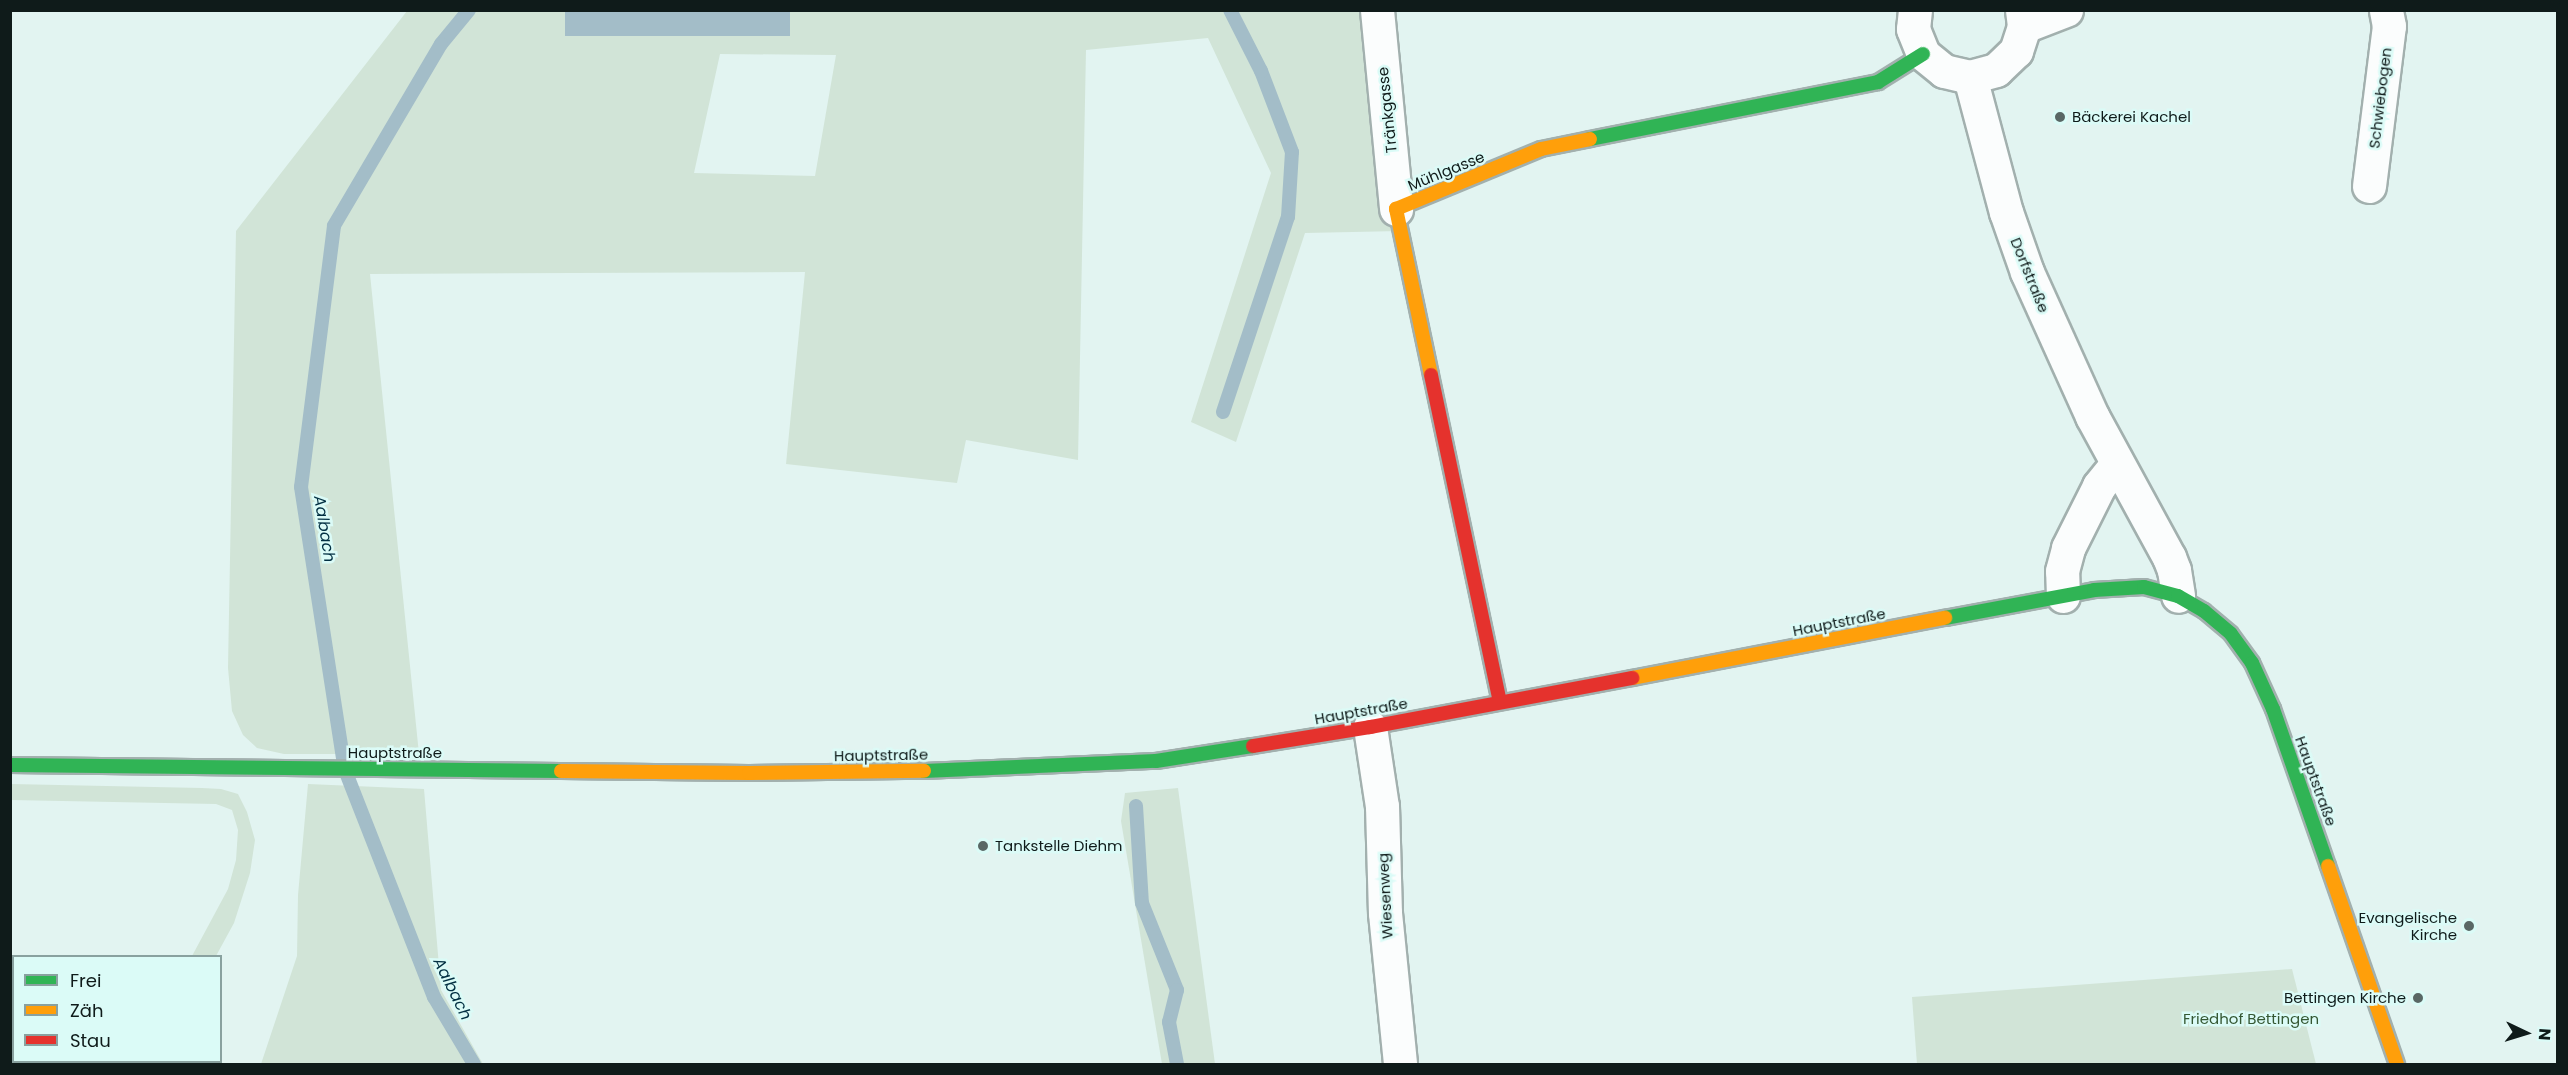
<!DOCTYPE html>
<html>
<head>
<meta charset="utf-8">
<style>
  body { margin:0 }
  #map { position:relative; width:2568px; height:1075px; overflow:hidden; background:#e2f4f1; font-family:Poppins,sans-serif }
  div>[style] { position:absolute }
  [style*='--x'] { left:calc(var(--x)*1px); top:calc(var(--y)*1px); width:calc(var(--w)*1px); rotate:calc(var(--a)*1deg) }
  .green>* { inset:0; background:#d1e4d7 }
  .water>* { inset:0; background:#a3bdc8; transform-origin:0 0 }
  .stream>* { height:14px; margin:-7px; padding:0 7px; transform-origin:7px; border-radius:7px; background:#a3bdc8 }
  .roads { filter:drop-shadow(2px 0 #a2b0ae) drop-shadow(-2px 0 #a2b0ae) drop-shadow(0 2px #a2b0ae) drop-shadow(0 -2px #a2b0ae) }
  .street>* { height:33px; margin:-16.5px; padding:0 16.5px; transform-origin:16.5px; border-radius:16.5px; background:#fbfdfd }
  .fast>* { height:14px; margin:-7px; padding:0 7px; transform-origin:7px; border-radius:7px; background:#30b455 }
  .slow>* { height:14px; margin:-7px; padding:0 7px; transform-origin:7px; border-radius:7px; background:#ff9f0a }
  .jam>* { height:14px; margin:-7px; padding:0 7px; transform-origin:7px; border-radius:7px; background:#e5322d }
  .dots>* { width:16px; height:16px; translate:-50% -50%; box-sizing:border-box; border:3px solid #dbfbf7; border-radius:50% }
  span { translate:-50% -50%; white-space:nowrap; text-align:center; line-height:1.15; -webkit-text-stroke:5px #dbfbf7; paint-order:stroke }
  .street-label { font-size:15px; color:#0f1b1a }
  .poi-label { font-size:15px; color:#0f1b1a }
  .left { translate:0 -50%; text-align:left }
  .right { translate:-100% -50%; text-align:right }
  .park-label { font-size:15px; color:#355833 }
  .water-label { font-size:16px; color:#022f42; font-style:italic }
  .frame { position:absolute; inset:0; border:12px solid #0f1b1a; pointer-events:none }
  .legend { position:absolute; left:12px; top:955px; width:210px; height:108px; box-sizing:border-box; background:#dbfbf7; border:2px solid #89a19f; margin:0; padding:8px 10px; list-style:none; font-size:18px; color:#0f1b1a }
  .legend li { display:flex; align-items:center; gap:12px; height:30px }
  .legend b { width:30px; border:2px solid #89a19f }
  .north { position:absolute; left:2496px; top:1003px; width:60px; height:60px; -webkit-text-stroke:4px #dbfbf7; paint-order:stroke; rotate:94deg; font-size:16px; font-weight:700; line-height:24px; text-align:center; color:#0f1b1a }
  .north::after { content:''; display:block; margin:auto; width:21px; height:27px; background:#0f1b1a; clip-path:polygon(50% 0,100% 100%,50% 72%,0 100%) }
</style>
</head>
<body>
<div id="map">
  <div class="green">
    <i style="clip-path:polygon(evenodd,790px 10px,1377px 11px,1400px 231px,1305px 233px,1236px 442px,1191px 422px,1271px 173px,1208px 38px,1086px 50px,1078px 460px,966px 440px,957px 483px,786px 464px,805px 272px,370px 274px,419px 754px,284px 754px,257px 748px,243px 735px,232px 711px,228px 668px,236px 231px,407px 11px,565px 11px,579px 32px,786px 33px,790px 10px,720px 54px,836px 55px,815px 176px,694px 173px,720px 54px)"></i>
    <i style="clip-path:polygon(11px 784px,202px 788px,221px 789px,238px 794px,247px 812px,255px 840px,250px 873px,234px 923px,216px 956px,192px 956px,228px 889px,236px 860px,238px 830px,232px 810px,216px 804px,11px 800px)"></i>
    <i style="clip-path:polygon(308px 784px,424px 789px,441px 990px,483px 1064px,261px 1064px,297px 956px,298px 895px)"></i>
    <i style="clip-path:polygon(1178px 788px,1215px 1064px,1162px 1064px,1121px 821px,1125px 793px)"></i>
    <i style="clip-path:polygon(2292px 969px,2316px 1064px,1917px 1064px,1912px 997px)"></i>
  </div>
  <div class="water">
    <i style="left:565px;top:11px;width:225px;height:25px"></i>
  </div>
  <div class="stream">
    <i style="--x:469;--y:10;--w:44;--a:129.5"></i>
    <i style="--x:441;--y:44;--w:211;--a:120.5"></i>
    <i style="--x:334;--y:226;--w:263;--a:97.2"></i>
    <i style="--x:301;--y:487;--w:286;--a:81.2"></i>
    <i style="--x:345;--y:770;--w:244;--a:68.6"></i>
    <i style="--x:434;--y:997;--w:78;--a:59.2"></i>
    <i style="--x:1223;--y:412;--w:206;--a:-71.6"></i>
    <i style="--x:1288;--y:217;--w:65;--a:-86.5"></i>
    <i style="--x:1292;--y:152;--w:87;--a:-110.9"></i>
    <i style="--x:1261;--y:71;--w:68;--a:-116.9"></i>
    <i style="--x:1136;--y:806;--w:97;--a:86.5"></i>
    <i style="--x:1142;--y:903;--w:94;--a:68.1"></i>
    <i style="--x:1177;--y:990;--w:33;--a:104"></i>
    <i style="--x:1169;--y:1022;--w:43;--a:79.2"></i>
  </div>
  <div class="roads">
    <div class="street">
      <i style="--x:1377;--y:10;--w:200;--a:84.5"></i>
      <i style="--x:1915;--y:10;--w:19;--a:96"></i>
      <i style="--x:1913;--y:29;--w:27;--a:68"></i>
      <i style="--x:1923;--y:54;--w:27;--a:39"></i>
      <i style="--x:1944;--y:71;--w:27;--a:13"></i>
      <i style="--x:1970;--y:77;--w:27;--a:-15"></i>
      <i style="--x:1996;--y:70;--w:28;--a:-44"></i>
      <i style="--x:2016;--y:51;--w:26;--a:-72"></i>
      <i style="--x:2024;--y:26;--w:16;--a:-97"></i>
      <i style="--x:2024;--y:26;--w:45;--a:-20.9"></i>
      <i style="--x:1970;--y:77;--w:140;--a:75.1"></i>
      <i style="--x:2006;--y:212;--w:64;--a:70.7"></i>
      <i style="--x:2027;--y:272;--w:158;--a:65.7"></i>
      <i style="--x:2092;--y:416;--w:161;--a:61.4"></i>
      <i style="--x:2169;--y:557;--w:14;--a:69"></i>
      <i style="--x:2174;--y:570;--w:26;--a:81"></i>
      <i style="--x:2369;--y:186;--w:161;--a:-82.9"></i>
      <i style="--x:2389;--y:26;--w:16;--a:-101"></i>
      <i style="--x:2063;--y:596;--w:25;--a:-92"></i>
      <i style="--x:2062;--y:571;--w:24;--a:-75"></i>
      <i style="--x:2068;--y:548;--w:69;--a:-63.4"></i>
      <i style="--x:2099;--y:486;--w:28;--a:-51"></i>
      <i style="--x:1370;--y:727;--w:80;--a:81.4"></i>
      <i style="--x:1382;--y:806;--w:107;--a:88.4"></i>
      <i style="--x:1385;--y:913;--w:152;--a:84.3"></i>
    </div>
    <div class="fast">
      <i style="--x:1590;--y:139;--w:294;--a:-11.2"></i>
      <i style="--x:1878;--y:82;--w:53;--a:-31.9"></i>
      <i style="--x:1945;--y:618;--w:152;--a:-10.6"></i>
      <i style="--x:2094;--y:590;--w:50;--a:-3.4"></i>
      <i style="--x:2144;--y:587;--w:35;--a:15"></i>
      <i style="--x:2178;--y:596;--w:30;--a:30"></i>
      <i style="--x:2204;--y:611;--w:35;--a:40"></i>
      <i style="--x:2231;--y:634;--w:36;--a:54"></i>
      <i style="--x:2252;--y:663;--w:51;--a:65.5"></i>
      <i style="--x:2273;--y:709;--w:166;--a:70.7"></i>
      <i style="--x:10;--y:765;--w:551;--a:0.62"></i>
      <i style="--x:924;--y:771;--w:232;--a:-2.5"></i>
      <i style="--x:1156;--y:761;--w:98;--a:-8.8"></i>
    </div>
    <div class="slow">
      <i style="--x:1431;--y:375;--w:170;--a:-101.9"></i>
      <i style="--x:1396;--y:209;--w:157;--a:-22.5"></i>
      <i style="--x:1541;--y:149;--w:50;--a:-11.5"></i>
      <i style="--x:1632;--y:678;--w:319;--a:-10.9"></i>
      <i style="--x:561;--y:771;--w:188;--a:0.6"></i>
      <i style="--x:749;--y:773;--w:175;--a:-0.7"></i>
      <i style="--x:2328;--y:866;--w:210;--a:70.8"></i>
    </div>
    <div class="jam">
      <i style="--x:1431;--y:375;--w:334;--a:78.1"></i>
      <i style="--x:1253;--y:746;--w:119;--a:-9.2"></i>
      <i style="--x:1370;--y:727;--w:267;--a:-10.6"></i>
    </div>
  </div>
  <div class="dots">
    <i style="left:2060px;top:117px;background:#596765"></i>
    <i style="left:983px;top:846px;background:#596765"></i>
    <i style="left:2469px;top:926px;background:#596765"></i>
    <i style="left:2418px;top:998px;background:#596765"></i>
  </div>
  <div class="street-label">
    <span style="left:2380px;top:98px;rotate:-83deg">Schwiebogen</span>
    <span style="left:1387px;top:110px;rotate:-96deg">Tränkgasse</span>
    <span style="left:1446px;top:171px;rotate:-22deg">Mühlgasse</span>
    <span style="left:2030px;top:275px;rotate:68deg">Dorfstraße</span>
    <span style="left:1839px;top:622px;rotate:-11deg">Hauptstraße</span>
    <span style="left:1361px;top:711px;rotate:-10deg">Hauptstraße</span>
    <span style="left:395px;top:753px">Hauptstraße</span>
    <span style="left:881px;top:755px;rotate:-1deg">Hauptstraße</span>
    <span style="left:2316px;top:781px;rotate:70deg">Hauptstraße</span>
    <span style="left:1385px;top:896px;rotate:-93deg">Wiesenweg</span>
  </div>
  <div class="poi-label">
    <span class="left" style="left:2072px;top:117px">Bäckerei Kachel</span>
    <span class="left" style="left:995px;top:846px">Tankstelle Diehm</span>
    <span class="right" style="left:2457px;top:926px">Evangelische<br>Kirche</span>
    <span class="right" style="left:2406px;top:998px">Bettingen Kirche</span>
  </div>
  <div class="park-label">
    <span style="left:2251px;top:1019px">Friedhof Bettingen</span>
  </div>
  <div class="water-label">
    <span style="left:324px;top:529px;rotate:81deg">Aalbach</span>
    <span style="left:452px;top:989px;rotate:64deg">Aalbach</span>
  </div>
  <div class="frame"></div>
  <ul class="legend">
  <li><b style="height:8px;background:#30b455"></b>Frei</li>
  <li><b style="height:8px;background:#ff9f0a"></b>Zäh</li>
  <li><b style="height:8px;background:#e5322d"></b>Stau</li>
  </ul>
  <div class="north">N</div>
</div>
</body>
</html>
